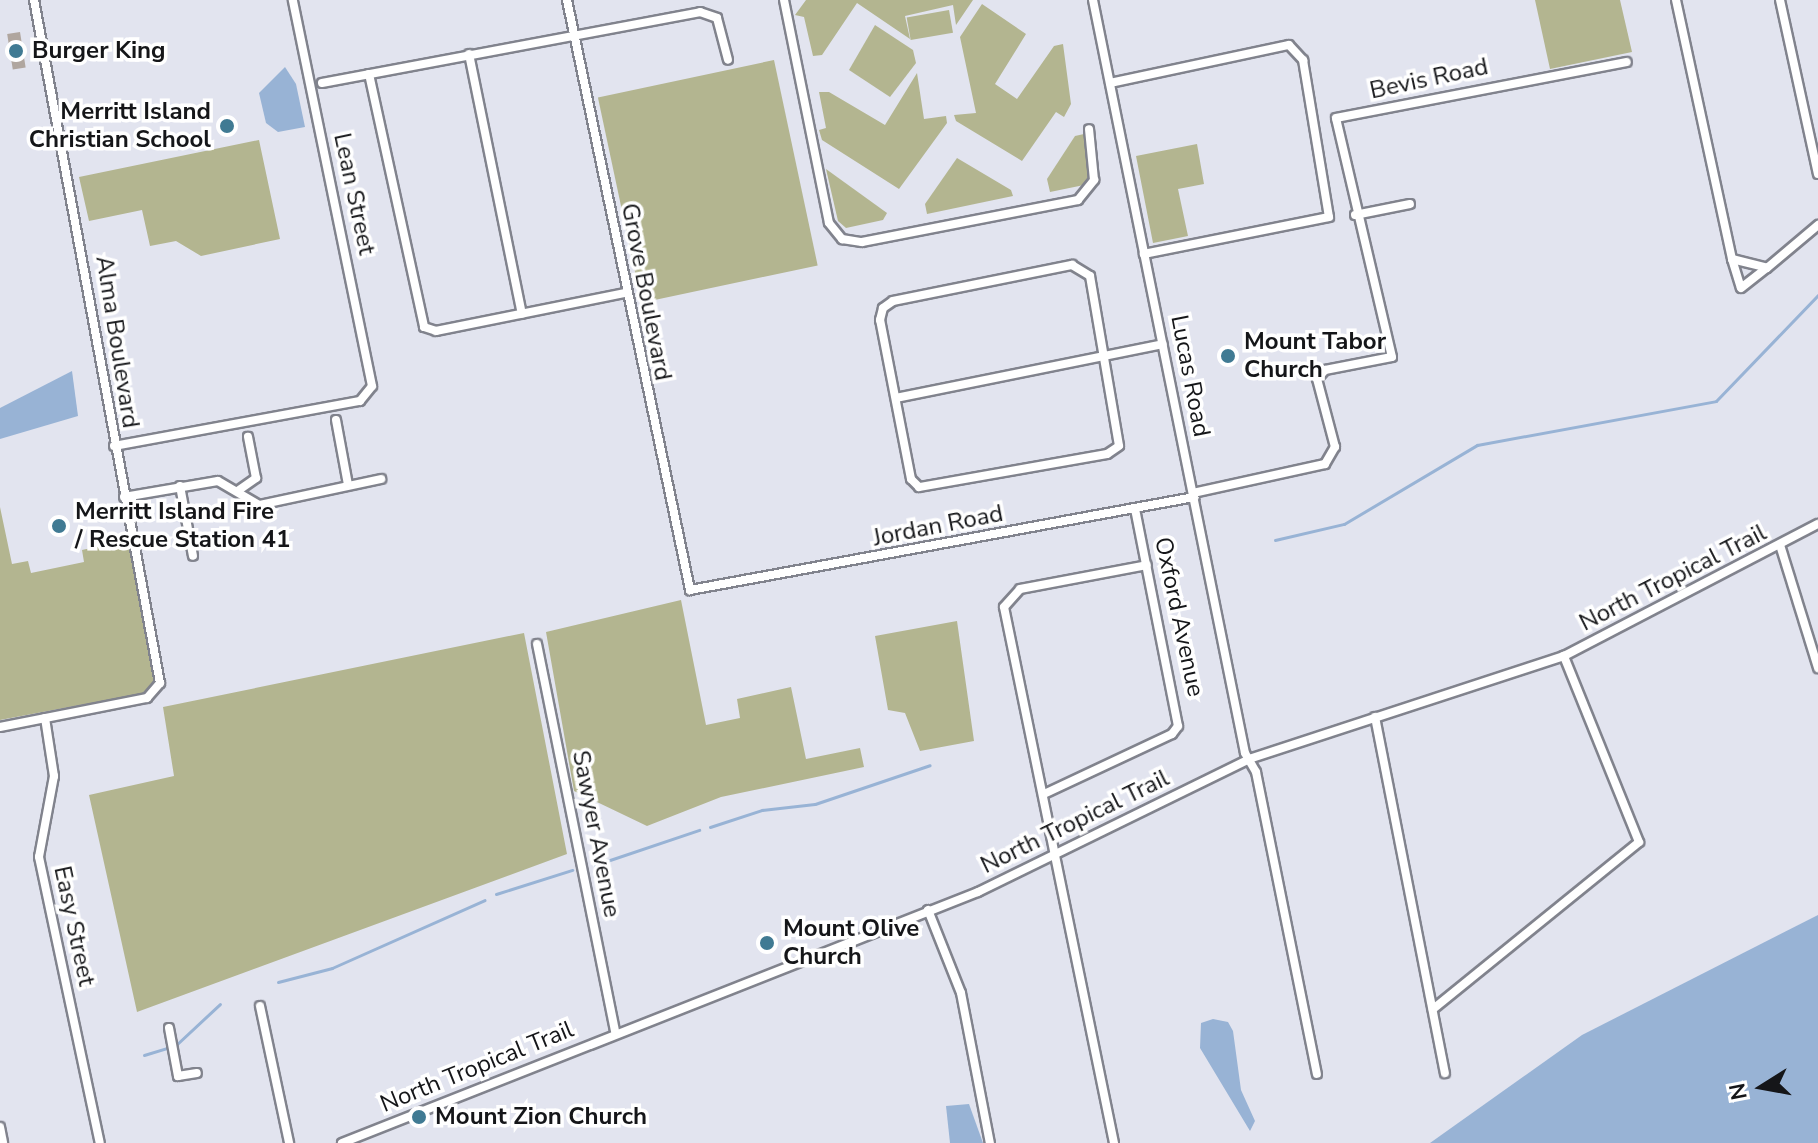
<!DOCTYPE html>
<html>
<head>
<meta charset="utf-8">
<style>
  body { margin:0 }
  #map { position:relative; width:1818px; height:1143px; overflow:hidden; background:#e2e4ef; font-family:"Nunito Sans",sans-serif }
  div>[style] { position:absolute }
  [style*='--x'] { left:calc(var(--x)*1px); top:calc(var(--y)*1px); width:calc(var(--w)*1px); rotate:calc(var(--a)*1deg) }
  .green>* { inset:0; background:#b3b590; transform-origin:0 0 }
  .water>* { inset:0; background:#98b3d5 }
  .stream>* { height:3px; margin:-1.5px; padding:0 1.5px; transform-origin:1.5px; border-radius:1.5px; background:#98b3d5 }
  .building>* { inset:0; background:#b0a69f; transform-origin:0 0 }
  .roads { filter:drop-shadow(2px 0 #81838d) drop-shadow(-2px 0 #81838d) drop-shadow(0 2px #81838d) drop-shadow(0 -2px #81838d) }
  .minor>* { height:8px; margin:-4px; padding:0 4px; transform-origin:4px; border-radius:4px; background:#fff }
  .dots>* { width:22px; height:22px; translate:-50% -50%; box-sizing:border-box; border:4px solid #fff; border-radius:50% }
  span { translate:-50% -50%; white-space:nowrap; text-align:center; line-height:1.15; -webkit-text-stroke:7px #fff; paint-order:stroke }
  .poi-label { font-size:24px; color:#151619; font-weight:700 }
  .left { translate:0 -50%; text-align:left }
  .right { translate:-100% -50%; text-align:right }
  .street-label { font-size:24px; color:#151619 }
  .north { position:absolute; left:1722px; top:1047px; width:80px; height:80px; -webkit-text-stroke:6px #fff; paint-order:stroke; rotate:259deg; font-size:22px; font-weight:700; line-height:32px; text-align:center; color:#151619 }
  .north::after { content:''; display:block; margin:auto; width:28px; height:36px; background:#151619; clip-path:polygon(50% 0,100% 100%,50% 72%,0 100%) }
</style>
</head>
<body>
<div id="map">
  <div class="green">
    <i style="clip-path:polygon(806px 0,973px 0,956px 25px,953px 5px,905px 16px,910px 39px,857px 3px,822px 55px,813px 56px,804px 17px,795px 15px)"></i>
    <i style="clip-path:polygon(1535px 0,1620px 0,1632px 52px,1550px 69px)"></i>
    <i style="clip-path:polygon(982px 4px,1026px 34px,995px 84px,1017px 99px,1054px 46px,1063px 44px,1071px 104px,1064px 117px,1056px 112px,1022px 161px,956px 121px,954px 115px,976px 113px,960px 37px)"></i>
    <i style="left:949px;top:10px;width:23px;height:43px;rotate:80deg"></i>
    <i style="clip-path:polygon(875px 25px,913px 50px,916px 63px,890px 97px,849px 70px)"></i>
    <i style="left:774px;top:60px;width:210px;height:180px;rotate:78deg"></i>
    <i style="clip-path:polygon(917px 73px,924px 119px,946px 116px,947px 123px,899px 189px,822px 140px,819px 130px,826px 128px,819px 92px,829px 92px,885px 125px)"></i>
    <i style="clip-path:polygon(1084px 134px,1090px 173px,1084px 185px,1050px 192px,1047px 179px,1075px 136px)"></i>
    <i style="clip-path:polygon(259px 140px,280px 239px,201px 256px,176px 241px,150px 246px,142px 210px,89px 221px,79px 177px)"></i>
    <i style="clip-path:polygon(1197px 144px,1204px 184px,1178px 189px,1188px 236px,1153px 243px,1136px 156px)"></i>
    <i style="clip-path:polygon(957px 158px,1011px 190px,1013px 196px,927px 214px,925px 204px)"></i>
    <i style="clip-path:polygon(826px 169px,887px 213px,883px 220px,846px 228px,838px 221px)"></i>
    <i style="clip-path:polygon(0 507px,12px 564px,28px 561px,31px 573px,84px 562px,82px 550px,132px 539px,154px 685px,144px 693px,0 720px)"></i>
    <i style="clip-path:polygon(681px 600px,706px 725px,740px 718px,737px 699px,791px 687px,806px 759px,860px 748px,864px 767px,721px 797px,647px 826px,574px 791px,546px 632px)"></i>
    <i style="clip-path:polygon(957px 621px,974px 741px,920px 751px,905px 713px,888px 710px,875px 636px)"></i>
    <i style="clip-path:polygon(524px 633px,567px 854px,137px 1012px,89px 795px,174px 776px,163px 707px)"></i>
  </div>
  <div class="water">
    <i style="clip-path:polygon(285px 67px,296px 84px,305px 127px,278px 132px,266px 123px,259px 93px)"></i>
    <i style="clip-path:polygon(72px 371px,78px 416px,0 439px,0 408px)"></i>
    <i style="clip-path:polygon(1818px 915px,1818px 1143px,1430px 1143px,1582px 1035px)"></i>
    <i style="clip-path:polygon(1213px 1019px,1228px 1022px,1233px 1031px,1241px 1090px,1255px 1121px,1250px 1131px,1200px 1048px,1201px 1023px)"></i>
    <i style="clip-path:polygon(969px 1104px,983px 1143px,950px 1143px,946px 1106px)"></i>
  </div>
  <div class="stream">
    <i style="--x:1275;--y:540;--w:71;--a:-13.1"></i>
    <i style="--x:1344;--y:524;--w:155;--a:-30.7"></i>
    <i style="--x:1477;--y:445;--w:243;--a:-10.4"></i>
    <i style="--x:1716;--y:401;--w:147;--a:-46.1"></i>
    <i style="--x:710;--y:827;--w:55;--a:-18.1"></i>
    <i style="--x:762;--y:810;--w:53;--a:-6.5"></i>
    <i style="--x:815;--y:804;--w:121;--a:-18.7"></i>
    <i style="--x:595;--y:865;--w:110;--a:-18.6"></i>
    <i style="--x:496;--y:894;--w:80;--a:-17.5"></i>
    <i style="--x:278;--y:982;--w:56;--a:-14.5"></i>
    <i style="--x:332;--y:968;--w:167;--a:-24"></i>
    <i style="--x:176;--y:1045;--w:60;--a:-43"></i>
    <i style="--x:144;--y:1055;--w:27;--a:-17"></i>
  </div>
  <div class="building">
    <i style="left:20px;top:32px;width:36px;height:13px;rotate:81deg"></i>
  </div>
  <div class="roads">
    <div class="minor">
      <i style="--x:567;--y:0;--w:603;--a:78.22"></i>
      <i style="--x:690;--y:590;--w:513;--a:-10.45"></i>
      <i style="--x:784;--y:0;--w:227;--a:78.6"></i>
      <i style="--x:829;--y:223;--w:21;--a:51"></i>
      <i style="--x:842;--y:239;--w:20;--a:9"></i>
      <i style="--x:862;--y:242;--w:220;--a:-11"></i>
      <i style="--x:1078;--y:200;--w:26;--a:-51"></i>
      <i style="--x:1094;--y:180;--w:51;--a:-95.6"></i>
      <i style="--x:1093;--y:0;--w:768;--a:78.59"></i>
      <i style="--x:1245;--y:753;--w:22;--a:60"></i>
      <i style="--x:1256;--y:772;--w:308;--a:78.6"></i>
      <i style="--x:1676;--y:0;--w:265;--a:77.8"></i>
      <i style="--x:1732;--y:259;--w:36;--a:14"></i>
      <i style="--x:1767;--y:268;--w:67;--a:-40.1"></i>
      <i style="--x:1780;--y:0;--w:178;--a:77.7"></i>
      <i style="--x:469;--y:54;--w:265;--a:78.5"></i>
      <i style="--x:369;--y:74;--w:259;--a:77.7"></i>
      <i style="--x:424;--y:327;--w:13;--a:18"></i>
      <i style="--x:436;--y:331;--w:193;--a:-11.4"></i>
      <i style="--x:322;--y:83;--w:385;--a:-10.6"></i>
      <i style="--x:700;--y:12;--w:18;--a:19"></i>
      <i style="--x:717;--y:18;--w:43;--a:75.3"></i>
      <i style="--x:1110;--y:83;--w:183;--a:-12"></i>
      <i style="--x:1289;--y:45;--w:21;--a:47"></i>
      <i style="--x:1303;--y:60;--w:159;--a:80.6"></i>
      <i style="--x:1329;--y:217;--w:189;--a:168.7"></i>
      <i style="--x:1355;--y:215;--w:56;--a:-11.3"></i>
      <i style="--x:1732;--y:259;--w:30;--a:73"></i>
      <i style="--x:1741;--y:288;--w:33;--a:-38"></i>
      <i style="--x:1072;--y:265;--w:21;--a:31"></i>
      <i style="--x:1090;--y:276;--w:172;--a:80.3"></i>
      <i style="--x:1119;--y:446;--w:14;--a:146"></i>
      <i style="--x:1107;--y:454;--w:191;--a:170"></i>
      <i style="--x:919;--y:487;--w:11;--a:-135"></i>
      <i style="--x:911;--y:479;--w:162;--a:-101"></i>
      <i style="--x:880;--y:320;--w:12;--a:-76"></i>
      <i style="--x:883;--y:308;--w:12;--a:-35"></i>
      <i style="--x:893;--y:301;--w:183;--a:-11.4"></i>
      <i style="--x:896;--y:398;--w:272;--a:-11.4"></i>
      <i style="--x:336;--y:420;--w:66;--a:79.5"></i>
      <i style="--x:114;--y:446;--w:250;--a:-10.4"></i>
      <i style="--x:360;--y:401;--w:19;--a:-51"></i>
      <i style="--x:372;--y:386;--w:394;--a:-101.6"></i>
      <i style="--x:180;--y:486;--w:71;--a:79.5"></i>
      <i style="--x:239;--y:490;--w:21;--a:-35"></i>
      <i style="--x:256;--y:478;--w:42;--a:-101"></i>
      <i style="--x:1193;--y:493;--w:135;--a:-12.4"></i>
      <i style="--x:1325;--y:464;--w:20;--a:-60"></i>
      <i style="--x:1335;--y:447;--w:70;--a:-104.8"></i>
      <i style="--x:1317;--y:379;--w:12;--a:-48"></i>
      <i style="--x:1325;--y:370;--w:68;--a:-11"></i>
      <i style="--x:1392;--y:357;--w:245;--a:-103.2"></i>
      <i style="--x:1336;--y:118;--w:296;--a:-10.9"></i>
      <i style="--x:124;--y:497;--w:95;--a:-9.7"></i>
      <i style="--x:218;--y:481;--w:48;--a:30.3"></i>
      <i style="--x:259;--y:505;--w:125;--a:-12"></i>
      <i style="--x:1780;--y:545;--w:129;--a:72.8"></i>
      <i style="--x:537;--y:644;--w:396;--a:78.6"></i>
      <i style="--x:1375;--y:717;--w:363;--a:78.9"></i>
      <i style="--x:45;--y:718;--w:59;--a:81.2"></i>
      <i style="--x:54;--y:776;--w:82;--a:100.5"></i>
      <i style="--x:39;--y:857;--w:292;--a:78"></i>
      <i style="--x:0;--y:727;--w:150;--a:-11.2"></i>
      <i style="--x:147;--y:698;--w:20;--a:-49"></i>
      <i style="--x:160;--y:683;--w:695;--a:-100.45"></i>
      <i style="--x:1044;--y:794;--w:141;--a:-25.1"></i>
      <i style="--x:1172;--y:734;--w:10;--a:-53"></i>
      <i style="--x:1178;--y:726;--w:222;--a:-101.2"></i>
      <i style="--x:928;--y:910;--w:89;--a:68.3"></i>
      <i style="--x:961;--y:993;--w:153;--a:79.1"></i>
      <i style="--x:260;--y:1006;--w:140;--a:78"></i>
      <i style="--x:1433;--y:1009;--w:265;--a:-39"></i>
      <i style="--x:1639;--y:842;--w:201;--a:-112"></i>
      <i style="--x:169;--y:1028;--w:49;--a:79.4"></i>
      <i style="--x:178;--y:1076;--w:19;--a:-9"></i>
      <i style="--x:0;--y:1127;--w:16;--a:79"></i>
      <i style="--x:342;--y:1143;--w:684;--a:-21.54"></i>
      <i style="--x:978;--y:892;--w:302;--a:-26.1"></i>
      <i style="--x:1249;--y:759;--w:331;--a:-18.1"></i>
      <i style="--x:1564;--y:656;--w:286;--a:-27.5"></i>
      <i style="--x:1114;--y:1143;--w:547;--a:-101.6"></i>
      <i style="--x:1004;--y:607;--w:24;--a:-48"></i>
      <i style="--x:1020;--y:589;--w:129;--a:-10.7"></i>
    </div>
  </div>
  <div class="dots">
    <i style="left:16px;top:51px;background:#407a93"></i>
    <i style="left:227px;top:126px;background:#407a93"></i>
    <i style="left:1228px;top:356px;background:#407a93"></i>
    <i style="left:59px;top:526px;background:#407a93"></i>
    <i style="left:767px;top:943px;background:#407a93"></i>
    <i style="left:419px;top:1117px;background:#407a93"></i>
  </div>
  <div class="poi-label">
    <span class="left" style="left:32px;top:51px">Burger King</span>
    <span class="right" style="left:211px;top:126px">Merritt Island<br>Christian School</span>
    <span class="left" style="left:1244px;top:356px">Mount Tabor<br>Church</span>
    <span class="left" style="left:75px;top:526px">Merritt Island Fire<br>/ Rescue Station 41</span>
    <span class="left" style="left:783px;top:943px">Mount Olive<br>Church</span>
    <span class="left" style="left:435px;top:1117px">Mount Zion Church</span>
  </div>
  <div class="street-label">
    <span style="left:1429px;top:79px;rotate:-12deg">Bevis Road</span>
    <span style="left:354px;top:194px;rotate:78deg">Lean Street</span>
    <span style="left:646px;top:292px;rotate:79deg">Grove Boulevard</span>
    <span style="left:117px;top:342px;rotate:81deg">Alma Boulevard</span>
    <span style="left:1190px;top:376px;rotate:79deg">Lucas Road</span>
    <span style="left:938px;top:526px;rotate:-11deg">Jordan Road</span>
    <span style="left:1673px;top:578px;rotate:-27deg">North Tropical Trail</span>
    <span style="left:1179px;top:617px;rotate:78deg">Oxford Avenue</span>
    <span style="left:1075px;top:822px;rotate:-26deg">North Tropical Trail</span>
    <span style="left:596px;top:834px;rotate:79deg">Sawyer Avenue</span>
    <span style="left:74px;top:926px;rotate:78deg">Easy Street</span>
    <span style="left:477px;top:1067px;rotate:-22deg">North Tropical Trail</span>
  </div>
  <div class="north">N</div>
</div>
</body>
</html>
